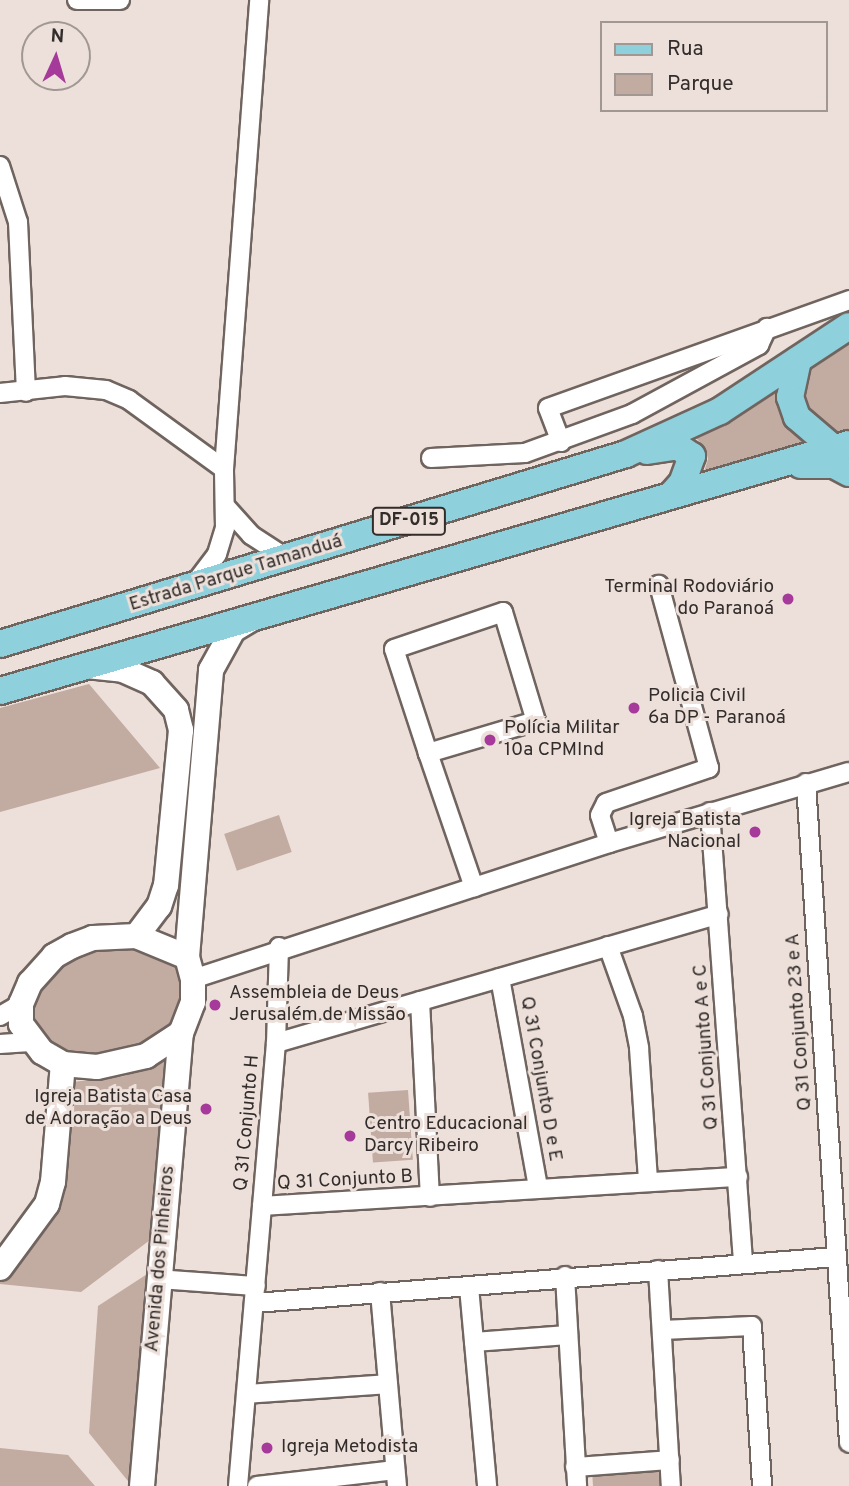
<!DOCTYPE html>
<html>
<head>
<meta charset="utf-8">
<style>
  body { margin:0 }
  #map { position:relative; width:849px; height:1486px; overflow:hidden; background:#eddfd9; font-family:Overpass,sans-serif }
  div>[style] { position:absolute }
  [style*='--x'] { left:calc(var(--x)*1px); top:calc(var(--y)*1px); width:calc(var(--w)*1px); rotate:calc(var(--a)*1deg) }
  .green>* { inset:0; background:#c2aba1; transform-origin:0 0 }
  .roads { filter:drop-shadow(2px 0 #70645f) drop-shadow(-2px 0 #70645f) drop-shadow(0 2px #70645f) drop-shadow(0 -2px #70645f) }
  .street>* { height:18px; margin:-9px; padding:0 9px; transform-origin:9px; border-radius:9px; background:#fff }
  .secondary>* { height:24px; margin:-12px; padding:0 12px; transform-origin:12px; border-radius:12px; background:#fff }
  .primary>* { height:26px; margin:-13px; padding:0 13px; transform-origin:13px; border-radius:13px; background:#8ed0dc }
  .dots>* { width:19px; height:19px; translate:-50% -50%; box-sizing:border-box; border:4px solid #eddfd9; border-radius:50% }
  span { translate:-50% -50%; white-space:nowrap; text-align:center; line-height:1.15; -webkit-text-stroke:6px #eddfd9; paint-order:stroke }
  .shield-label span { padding:2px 5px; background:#eddfd9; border:2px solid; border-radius:5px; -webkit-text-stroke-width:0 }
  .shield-label { font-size:18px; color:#322d2b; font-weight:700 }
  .street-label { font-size:19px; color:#322d2b }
  .poi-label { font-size:19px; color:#322d2b }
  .right { translate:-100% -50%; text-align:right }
  .left { translate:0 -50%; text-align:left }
  .legend { position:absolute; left:600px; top:21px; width:228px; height:91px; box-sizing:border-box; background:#eddfd9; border:2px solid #a29893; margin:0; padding:9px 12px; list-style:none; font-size:21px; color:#322d2b }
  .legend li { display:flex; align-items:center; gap:14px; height:35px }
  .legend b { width:35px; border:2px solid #a29893 }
  .north { position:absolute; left:21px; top:21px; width:70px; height:70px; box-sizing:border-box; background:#eddfd9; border:2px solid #a29893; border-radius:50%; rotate:4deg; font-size:19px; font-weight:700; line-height:28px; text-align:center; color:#322d2b }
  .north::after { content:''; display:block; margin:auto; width:24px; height:32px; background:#a53a9b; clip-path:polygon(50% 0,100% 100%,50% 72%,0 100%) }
</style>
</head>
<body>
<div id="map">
  <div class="green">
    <i style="clip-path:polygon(849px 334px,849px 441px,811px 427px,798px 378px)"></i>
    <i style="clip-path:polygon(789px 379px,817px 443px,703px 475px,708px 459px,705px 448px,697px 439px,682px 436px)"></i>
    <i style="clip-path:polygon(89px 684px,160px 768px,0 812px,0 708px)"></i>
    <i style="left:279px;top:815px;width:39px;height:58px;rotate:71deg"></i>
    <i style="clip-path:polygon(112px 941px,182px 960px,182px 1021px,145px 1051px,97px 1061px,44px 1050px,26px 1004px,59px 960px)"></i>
    <i style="clip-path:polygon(168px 1050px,158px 1234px,81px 1292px,0 1284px,0 1275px,66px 1188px,64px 1083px,125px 1076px)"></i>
    <i style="left:408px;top:1090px;width:70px;height:40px;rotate:86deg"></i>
    <i style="clip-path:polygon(158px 1267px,132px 1486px,89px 1433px,98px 1306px)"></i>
    <i style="clip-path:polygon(0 1448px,68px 1455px,95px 1486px,0 1486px)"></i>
    <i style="clip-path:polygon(658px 1465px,660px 1486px,593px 1486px,592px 1470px)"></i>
  </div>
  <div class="roads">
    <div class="street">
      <i style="--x:77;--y:0;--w:43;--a:0"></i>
      <i style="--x:0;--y:166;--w:59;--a:72.2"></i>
      <i style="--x:18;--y:222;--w:170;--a:87.3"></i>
      <i style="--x:0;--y:393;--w:65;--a:-6.1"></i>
      <i style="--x:65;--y:386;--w:41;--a:5.6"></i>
      <i style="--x:106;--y:390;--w:25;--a:23"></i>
      <i style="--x:129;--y:400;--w:117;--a:36"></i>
      <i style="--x:561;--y:442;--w:36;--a:-111"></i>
      <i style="--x:548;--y:408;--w:320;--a:-19.7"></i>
      <i style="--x:431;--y:458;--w:94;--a:-3"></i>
      <i style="--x:525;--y:453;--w:114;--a:-20"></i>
      <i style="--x:632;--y:414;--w:145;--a:-28.5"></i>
      <i style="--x:759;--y:345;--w:19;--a:-65"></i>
      <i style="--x:226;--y:507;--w:38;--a:48"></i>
      <i style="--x:251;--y:535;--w:44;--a:33"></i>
      <i style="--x:193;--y:586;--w:40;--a:-53"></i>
      <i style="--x:217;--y:554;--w:27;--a:-73"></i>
      <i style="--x:225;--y:528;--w:59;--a:-91"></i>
      <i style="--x:224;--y:469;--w:470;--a:-85.7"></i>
      <i style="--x:503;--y:612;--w:114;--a:73.2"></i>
      <i style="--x:536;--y:721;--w:113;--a:163.5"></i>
      <i style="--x:428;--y:753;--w:109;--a:-108.1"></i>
      <i style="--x:394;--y:649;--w:115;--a:-18.7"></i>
      <i style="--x:428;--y:753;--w:142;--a:71.1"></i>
      <i style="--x:806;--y:783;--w:661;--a:86.27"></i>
      <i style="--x:710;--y:812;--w:452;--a:85.8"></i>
      <i style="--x:609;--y:843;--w:29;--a:-108"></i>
      <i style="--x:600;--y:815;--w:13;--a:-63"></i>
      <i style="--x:606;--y:803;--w:109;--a:-18.8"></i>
      <i style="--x:709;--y:768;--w:190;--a:-105.3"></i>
      <i style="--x:608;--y:946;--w:74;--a:70.3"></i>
      <i style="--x:633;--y:1016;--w:33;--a:79"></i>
      <i style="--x:639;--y:1048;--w:132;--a:86.1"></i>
      <i style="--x:500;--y:978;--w:213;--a:79.7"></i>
      <i style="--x:193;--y:979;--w:438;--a:-18.1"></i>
      <i style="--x:609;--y:843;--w:250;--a:-16.5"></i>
      <i style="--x:420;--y:1001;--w:196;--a:87.1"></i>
      <i style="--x:0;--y:1016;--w:24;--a:-30"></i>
      <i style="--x:276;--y:1043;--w:461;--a:-16.2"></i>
      <i style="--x:0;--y:1044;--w:30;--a:-4"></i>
      <i style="--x:262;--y:1206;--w:477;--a:-3.5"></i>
      <i style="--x:658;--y:1270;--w:216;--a:86.6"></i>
      <i style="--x:565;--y:1276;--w:210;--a:86.7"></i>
      <i style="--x:158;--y:1279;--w:98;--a:4.1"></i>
      <i style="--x:469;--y:1287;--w:200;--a:84.8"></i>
      <i style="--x:380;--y:1292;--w:195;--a:85"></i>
      <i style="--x:255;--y:1303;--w:583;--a:-4.53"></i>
      <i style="--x:662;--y:1330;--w:90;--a:-2.5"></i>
      <i style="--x:752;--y:1326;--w:160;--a:86.4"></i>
      <i style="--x:474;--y:1342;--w:94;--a:-4.3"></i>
      <i style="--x:246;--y:1394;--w:142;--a:-4"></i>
      <i style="--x:575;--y:1467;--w:95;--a:-4.2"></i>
      <i style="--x:238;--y:1486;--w:445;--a:-85.1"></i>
      <i style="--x:276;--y:1043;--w:96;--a:-88.2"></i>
      <i style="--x:257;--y:1486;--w:139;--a:-6.6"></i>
    </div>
    <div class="secondary">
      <i style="--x:87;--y:666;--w:36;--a:6"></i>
      <i style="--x:123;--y:670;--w:32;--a:24"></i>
      <i style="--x:152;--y:683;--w:36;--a:48"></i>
      <i style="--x:176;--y:710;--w:21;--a:76"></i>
      <i style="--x:181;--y:730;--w:156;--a:95.5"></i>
      <i style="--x:166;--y:885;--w:22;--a:108"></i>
      <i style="--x:159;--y:906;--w:38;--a:127"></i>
      <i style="--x:136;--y:936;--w:55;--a:22.4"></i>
      <i style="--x:187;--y:957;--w:23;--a:75"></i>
      <i style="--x:193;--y:979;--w:23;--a:90"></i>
      <i style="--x:193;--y:1002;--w:33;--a:111"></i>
      <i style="--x:181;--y:1033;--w:42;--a:146.7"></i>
      <i style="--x:146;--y:1056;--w:50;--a:167.3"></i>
      <i style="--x:97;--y:1067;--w:34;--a:-175"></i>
      <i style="--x:63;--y:1064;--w:24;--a:-150"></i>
      <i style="--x:42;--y:1052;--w:35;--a:-127"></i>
      <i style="--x:21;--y:1024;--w:20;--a:-90"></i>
      <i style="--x:21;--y:1004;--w:23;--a:-67"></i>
      <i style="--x:30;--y:983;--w:36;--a:-48"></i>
      <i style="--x:54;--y:956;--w:21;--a:-29"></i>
      <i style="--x:72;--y:946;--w:22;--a:-21"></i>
      <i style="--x:93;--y:938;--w:43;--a:-2.7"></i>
      <i style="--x:187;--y:957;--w:288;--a:-85.2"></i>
      <i style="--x:211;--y:670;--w:46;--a:-61.2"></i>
      <i style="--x:233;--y:630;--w:21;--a:-31"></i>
      <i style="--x:0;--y:1268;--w:79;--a:-53.7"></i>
      <i style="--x:47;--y:1204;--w:23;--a:-75"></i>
      <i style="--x:53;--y:1182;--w:118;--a:-85.2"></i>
      <i style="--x:142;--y:1486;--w:455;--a:-85.1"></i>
    </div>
    <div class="primary">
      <i style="--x:798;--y:360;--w:38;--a:102"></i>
      <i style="--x:790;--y:397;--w:21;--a:71"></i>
      <i style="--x:797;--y:417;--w:46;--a:40.6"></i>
      <i style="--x:647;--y:451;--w:30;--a:-9"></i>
      <i style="--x:677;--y:446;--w:18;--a:34"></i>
      <i style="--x:692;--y:456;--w:29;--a:110"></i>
      <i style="--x:682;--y:483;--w:15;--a:132"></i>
      <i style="--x:801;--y:465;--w:33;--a:0"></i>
      <i style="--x:834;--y:465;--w:17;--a:28"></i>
      <i style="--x:0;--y:644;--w:654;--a:-16.88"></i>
      <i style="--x:626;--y:454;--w:103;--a:-24.6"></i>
      <i style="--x:720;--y:411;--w:154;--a:-33.4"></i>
      <i style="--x:0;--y:691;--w:884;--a:-16.22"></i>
    </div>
  </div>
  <div class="dots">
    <i style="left:788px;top:599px;background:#a53a9b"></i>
    <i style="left:634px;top:708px;background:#a53a9b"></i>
    <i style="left:490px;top:740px;background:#a53a9b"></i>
    <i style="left:755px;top:832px;background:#a53a9b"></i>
    <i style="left:215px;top:1005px;background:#a53a9b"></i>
    <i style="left:206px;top:1109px;background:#a53a9b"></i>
    <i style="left:350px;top:1136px;background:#a53a9b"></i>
    <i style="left:267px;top:1448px;background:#a53a9b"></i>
  </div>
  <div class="shield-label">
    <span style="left:409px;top:521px">DF-015</span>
  </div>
  <div class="street-label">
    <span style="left:236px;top:574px;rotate:-17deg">Estrada Parque Tamanduá</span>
    <span style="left:800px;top:1022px;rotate:-94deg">Q 31 Conjunto 23 e A</span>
    <span style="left:707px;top:1047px;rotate:-94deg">Q 31 Conjunto A e C</span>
    <span style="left:540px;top:1079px;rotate:80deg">Q 31 Conjunto D e E</span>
    <span style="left:248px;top:1123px;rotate:-85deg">Q 31 Conjunto H</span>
    <span style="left:345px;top:1181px;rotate:-3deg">Q 31 Conjunto B</span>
    <span style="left:161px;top:1259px;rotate:-85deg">Avenida dos Pinheiros</span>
  </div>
  <div class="poi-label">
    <span class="right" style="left:774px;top:599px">Terminal Rodoviário<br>do Paranoá</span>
    <span class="left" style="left:648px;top:708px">Policia Civil<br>6a DP - Paranoá</span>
    <span class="left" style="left:504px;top:740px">Polícia Militar<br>10a CPMInd</span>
    <span class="right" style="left:741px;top:832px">Igreja Batista<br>Nacional</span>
    <span class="left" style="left:229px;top:1005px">Assembleia de Deus<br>Jerusalém de Missão</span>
    <span class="right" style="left:192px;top:1109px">Igreja Batista Casa<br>de Adoração a Deus</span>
    <span class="left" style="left:364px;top:1136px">Centro Educacional<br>Darcy Ribeiro</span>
    <span class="left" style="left:281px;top:1448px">Igreja Metodista</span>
  </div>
  <ul class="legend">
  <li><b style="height:9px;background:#8ed0dc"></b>Rua</li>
  <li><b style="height:19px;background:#c2aba1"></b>Parque</li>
  </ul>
  <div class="north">N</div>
</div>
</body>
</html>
